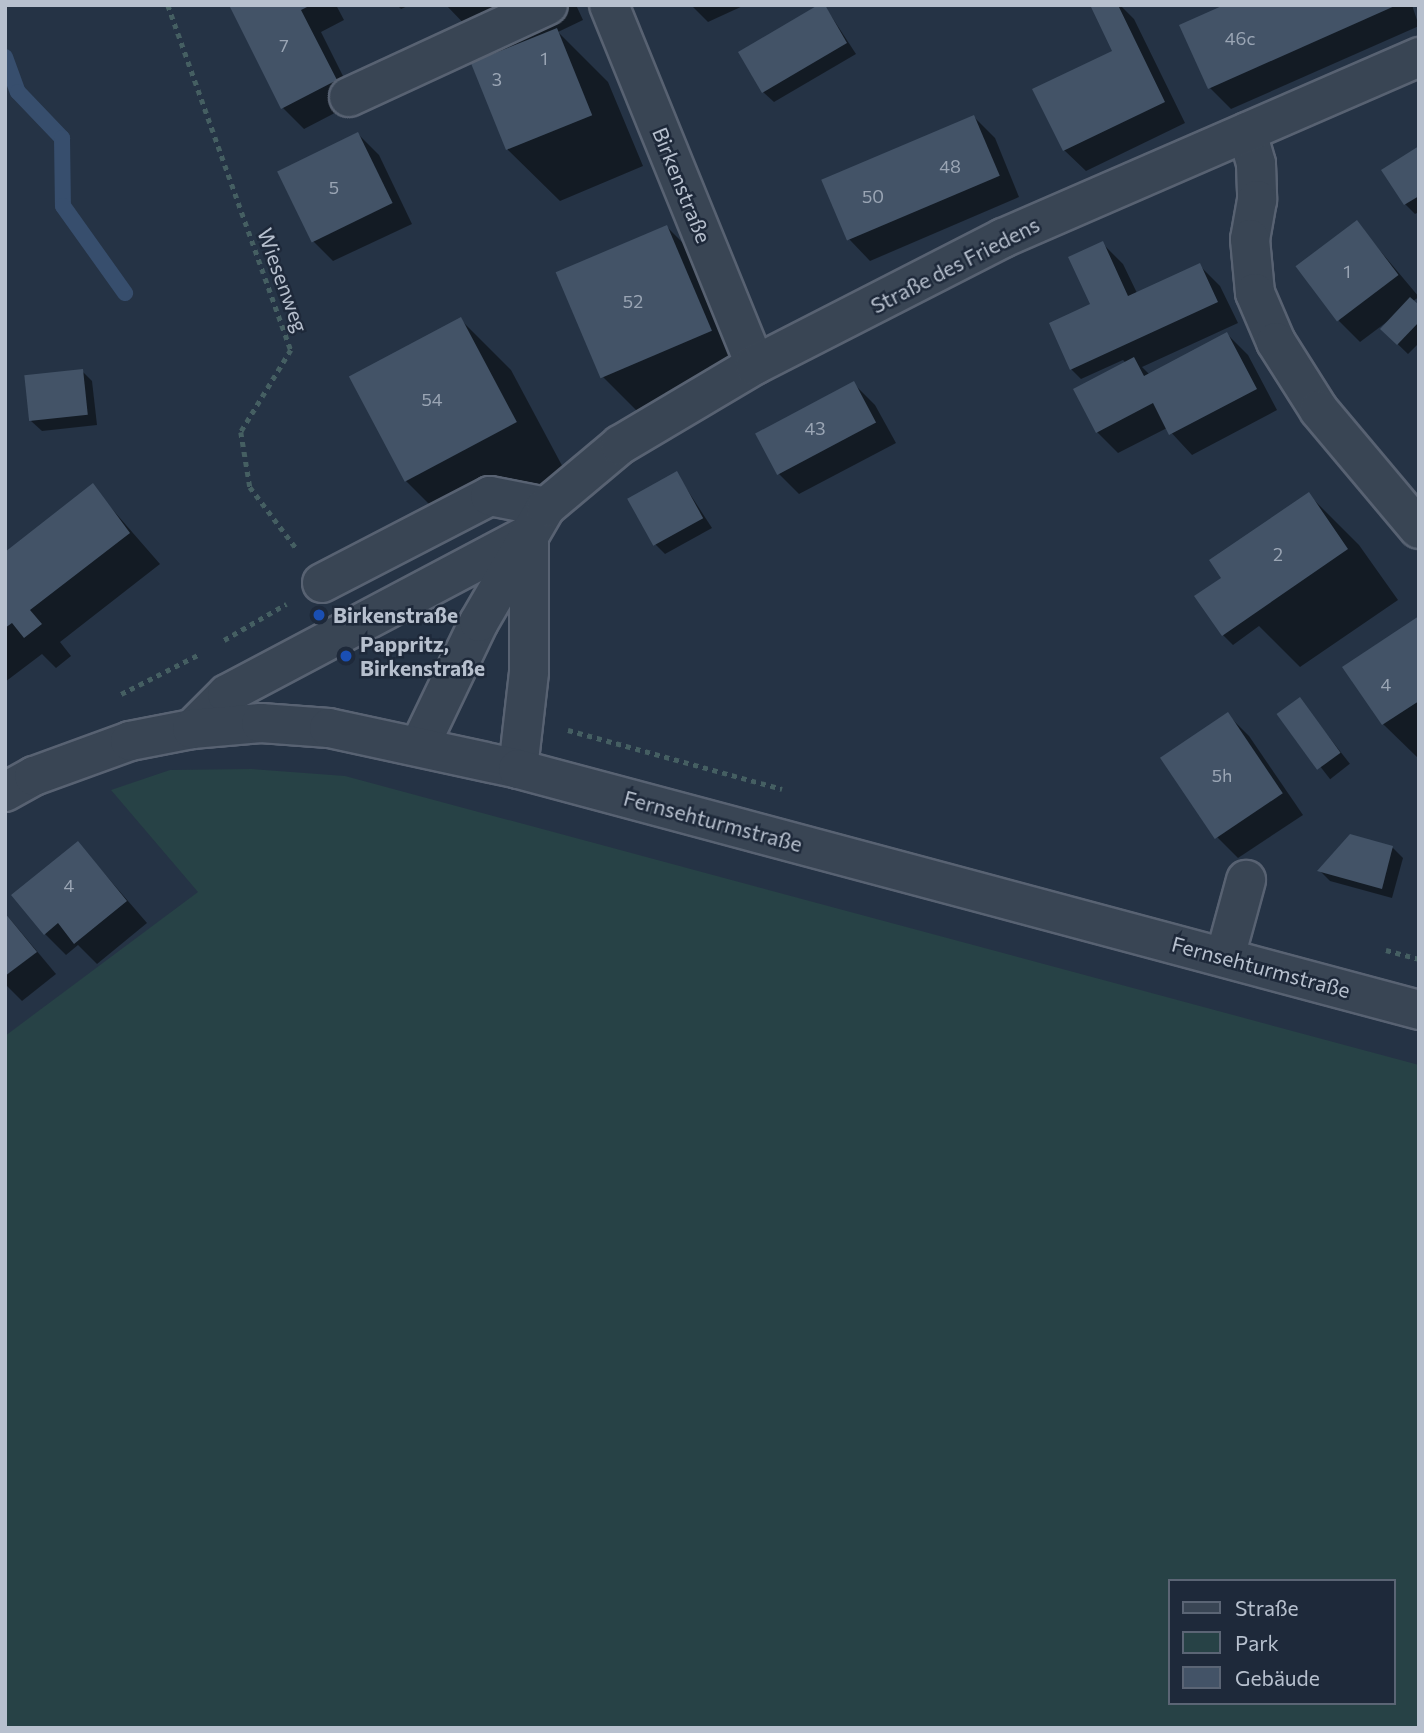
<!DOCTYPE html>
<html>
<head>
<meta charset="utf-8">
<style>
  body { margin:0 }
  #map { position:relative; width:1424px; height:1733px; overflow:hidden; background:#253345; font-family:Commissioner,sans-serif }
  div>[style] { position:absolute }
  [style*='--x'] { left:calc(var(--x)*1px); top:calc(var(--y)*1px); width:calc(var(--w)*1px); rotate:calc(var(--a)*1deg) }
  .green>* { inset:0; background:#274246 }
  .shadow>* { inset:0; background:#0007; transform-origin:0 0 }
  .stream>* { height:16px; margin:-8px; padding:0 8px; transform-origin:8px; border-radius:8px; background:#374e6d }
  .building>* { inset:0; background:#435367; transform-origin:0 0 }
  .path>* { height:4.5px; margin-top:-2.25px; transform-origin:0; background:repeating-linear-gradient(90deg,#455f62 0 5px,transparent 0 10px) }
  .roads { filter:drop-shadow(2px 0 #586272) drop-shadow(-2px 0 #586272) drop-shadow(0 2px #586272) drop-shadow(0 -2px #586272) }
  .minor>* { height:38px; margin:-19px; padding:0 19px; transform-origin:19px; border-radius:19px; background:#394554 }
  .dots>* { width:19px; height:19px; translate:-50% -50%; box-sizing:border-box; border:4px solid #1e293a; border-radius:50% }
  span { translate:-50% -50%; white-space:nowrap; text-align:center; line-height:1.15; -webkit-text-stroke:5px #1e293a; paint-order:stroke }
  .number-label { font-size:18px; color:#9aa5b4 }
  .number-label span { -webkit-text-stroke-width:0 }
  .street-label { font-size:21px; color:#b7c0ce }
  .poi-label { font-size:21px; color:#b7c0ce; font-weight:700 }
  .left { translate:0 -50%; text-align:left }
  .frame { position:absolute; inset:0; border:7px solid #b7c0ce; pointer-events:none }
  .legend { position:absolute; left:1168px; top:1579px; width:228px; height:126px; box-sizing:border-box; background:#1e293a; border:2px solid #5b6575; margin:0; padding:9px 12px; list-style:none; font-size:21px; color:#b7c0ce }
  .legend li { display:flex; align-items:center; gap:14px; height:35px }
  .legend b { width:35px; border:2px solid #5b6575 }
</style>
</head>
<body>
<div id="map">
  <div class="green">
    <i style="clip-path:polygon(evenodd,252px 769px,345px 776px,1419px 1065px,1419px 1728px,5px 1728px,5px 1036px,198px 892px,111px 790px,170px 770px,252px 769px,1170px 1581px,1394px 1581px,1394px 1703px,1170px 1703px,1170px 1581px)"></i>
  </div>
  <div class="shadow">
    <i style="clip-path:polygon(231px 5px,336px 5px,344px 20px,321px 32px,356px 102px,304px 129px,283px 108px)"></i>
    <i style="clip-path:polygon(397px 5px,410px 5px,401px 9px)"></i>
    <i style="clip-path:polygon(446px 5px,576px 5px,583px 20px,558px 32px,608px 82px,643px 166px,560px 201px,508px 150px,495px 56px)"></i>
    <i style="clip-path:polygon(691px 5px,745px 5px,708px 22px)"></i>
    <i style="clip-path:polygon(824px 5px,856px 54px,774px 102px,763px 92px)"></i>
    <i style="clip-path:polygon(1098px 5px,1120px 5px,1134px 19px,1185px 123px,1086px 171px,1064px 150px,1115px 51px,1093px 7px)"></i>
    <i style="clip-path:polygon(1228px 5px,1412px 5px,1419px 26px,1231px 109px,1210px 88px)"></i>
    <i style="clip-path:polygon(974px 117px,995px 138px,1019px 197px,870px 261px,849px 239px,823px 181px)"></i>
    <i style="clip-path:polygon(358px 134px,379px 155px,412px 224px,333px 261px,312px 240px,279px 171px)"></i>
    <i style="clip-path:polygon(1419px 148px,1419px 212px,1415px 214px,1405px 204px)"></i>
    <i style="clip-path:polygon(1356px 222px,1419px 297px,1413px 301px,1419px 307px,1419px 343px,1408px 354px,1382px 329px,1388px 321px,1360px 342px,1339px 321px)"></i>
    <i style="clip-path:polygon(667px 227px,718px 278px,761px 382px,652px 426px,601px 375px,558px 272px)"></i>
    <i style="clip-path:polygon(1102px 243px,1123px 264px,1137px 293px,1199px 265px,1220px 286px,1238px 323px,1142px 367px,1150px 375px,1227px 334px,1248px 355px,1277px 410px,1192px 455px,1167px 428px,1118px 453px,1097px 432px,1126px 363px,1123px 360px,1081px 379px,1071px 369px,1092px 305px)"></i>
    <i style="clip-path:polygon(460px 319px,511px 370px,566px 473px,456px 531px,405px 480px,350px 377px)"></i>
    <i style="clip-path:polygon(82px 371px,92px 381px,97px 425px,42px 431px,31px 421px)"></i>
    <i style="clip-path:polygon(854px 384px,875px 405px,896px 443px,799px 494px,778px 473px)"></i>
    <i style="clip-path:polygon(677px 474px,712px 528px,665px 554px,655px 544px)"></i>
    <i style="clip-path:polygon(92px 486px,160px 564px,60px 642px,71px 656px,56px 668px,42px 654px,5px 682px,5px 554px)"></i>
    <i style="clip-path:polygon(1308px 494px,1359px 545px,1398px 600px,1300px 667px,1259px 626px,1233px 645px,1223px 635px)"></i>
    <i style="clip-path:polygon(1419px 618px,1419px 759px,1383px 724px)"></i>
    <i style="left:1300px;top:700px;width:81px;height:25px;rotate:52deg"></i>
    <i style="clip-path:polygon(1228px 715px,1249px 736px,1303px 815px,1238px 858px,1217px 837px,1163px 758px)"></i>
    <i style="clip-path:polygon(78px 843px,147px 923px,97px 964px,78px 945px,66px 955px,45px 934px)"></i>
    <i style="clip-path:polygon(1393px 848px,1403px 858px,1392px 898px,1330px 881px,1320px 871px)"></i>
    <i style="clip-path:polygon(5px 913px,56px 974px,22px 1001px,5px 984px)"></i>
  </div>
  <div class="stream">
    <i style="--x:5;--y:57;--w:37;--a:70"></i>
    <i style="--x:18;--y:92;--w:64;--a:46.3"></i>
    <i style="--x:62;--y:138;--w:68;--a:89.2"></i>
    <i style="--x:63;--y:206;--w:107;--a:54.5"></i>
  </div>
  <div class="building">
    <i style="clip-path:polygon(229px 5px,311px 5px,301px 10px,337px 80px,281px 109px)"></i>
    <i style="clip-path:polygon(818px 5px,825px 5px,847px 43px,762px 93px,738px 52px)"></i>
    <i style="clip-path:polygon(1118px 5px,1165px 102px,1063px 151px,1032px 89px,1112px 51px,1091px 7px)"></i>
    <i style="clip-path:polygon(1224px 5px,1397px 5px,1208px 89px,1179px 25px)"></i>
    <i style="left:557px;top:28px;width:94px;height:93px;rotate:68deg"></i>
    <i style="left:974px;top:115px;width:66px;height:166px;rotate:67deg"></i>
    <i style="left:358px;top:132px;width:79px;height:90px;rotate:64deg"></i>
    <i style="clip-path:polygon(1419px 146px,1419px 196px,1404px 205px,1381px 170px)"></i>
    <i style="left:1357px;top:220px;width:69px;height:77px;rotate:53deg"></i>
    <i style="left:667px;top:225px;width:115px;height:121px;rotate:67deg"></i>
    <i style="clip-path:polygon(1103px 241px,1128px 296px,1200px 263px,1218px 302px,1070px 370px,1049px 323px,1090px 304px,1068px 257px)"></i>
    <i style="clip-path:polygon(1410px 297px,1419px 305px,1419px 322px,1397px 345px,1380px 329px)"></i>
    <i style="left:461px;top:317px;width:119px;height:127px;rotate:62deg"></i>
    <i style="clip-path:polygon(1227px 332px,1257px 389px,1169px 435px,1153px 403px,1096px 433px,1073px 389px,1134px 357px,1144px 376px)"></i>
    <i style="left:83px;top:369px;width:46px;height:59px;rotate:84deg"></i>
    <i style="left:854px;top:381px;width:47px;height:112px;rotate:62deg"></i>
    <i style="left:677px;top:471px;width:54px;height:57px;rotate:61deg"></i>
    <i style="clip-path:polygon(93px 483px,130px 533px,30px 610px,42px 624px,24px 638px,12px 623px,5px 628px,5px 552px)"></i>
    <i style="clip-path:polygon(1309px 492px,1348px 549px,1222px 636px,1194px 596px,1221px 578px,1209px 560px)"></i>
    <i style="clip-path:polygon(1419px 616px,1419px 701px,1382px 725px,1342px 667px)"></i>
    <i style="left:1300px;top:697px;width:69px;height:29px;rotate:54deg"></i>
    <i style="left:1228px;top:712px;width:98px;height:82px;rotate:56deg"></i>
    <i style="clip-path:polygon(1350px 834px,1393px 846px,1382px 889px,1317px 871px)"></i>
    <i style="clip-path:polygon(78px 841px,127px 901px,74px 944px,58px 923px,44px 935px,11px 895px)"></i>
    <i style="clip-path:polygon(5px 913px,37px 952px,5px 976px)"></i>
  </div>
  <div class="path">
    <i style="--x:168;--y:5;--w:366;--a:70.4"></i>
    <i style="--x:291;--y:350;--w:96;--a:121.4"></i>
    <i style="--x:241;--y:432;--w:56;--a:80.7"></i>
    <i style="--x:250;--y:487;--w:76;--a:53"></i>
    <i style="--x:224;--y:640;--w:72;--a:-30.1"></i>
    <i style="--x:121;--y:694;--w:86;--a:-26.9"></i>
    <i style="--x:568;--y:730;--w:222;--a:15.4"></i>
    <i style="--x:1386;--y:950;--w:34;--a:15"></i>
  </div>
  <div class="roads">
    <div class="minor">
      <i style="--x:609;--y:5;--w:388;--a:67.9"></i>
      <i style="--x:349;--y:97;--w:219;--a:-24.8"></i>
      <i style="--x:1247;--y:132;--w:33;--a:74"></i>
      <i style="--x:1256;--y:164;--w:36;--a:88"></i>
      <i style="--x:1257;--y:200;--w:40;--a:100"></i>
      <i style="--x:1250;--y:239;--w:54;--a:84.7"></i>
      <i style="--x:1255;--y:293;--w:53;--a:66.8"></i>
      <i style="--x:1276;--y:342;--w:80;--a:57.7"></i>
      <i style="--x:1319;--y:410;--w:155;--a:50"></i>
      <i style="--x:322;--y:583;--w:189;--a:-27.4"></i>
      <i style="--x:490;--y:496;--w:57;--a:11.1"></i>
      <i style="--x:192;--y:729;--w:49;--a:-45"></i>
      <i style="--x:227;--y:694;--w:342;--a:-27.9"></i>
      <i style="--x:420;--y:745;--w:136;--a:-64.4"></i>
      <i style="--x:479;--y:622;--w:133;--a:-59.8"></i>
      <i style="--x:546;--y:507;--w:97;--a:-40"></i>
      <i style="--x:620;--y:445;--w:157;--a:-30.7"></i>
      <i style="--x:755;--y:365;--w:279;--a:-27.1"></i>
      <i style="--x:1003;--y:238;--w:454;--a:-23.5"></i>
      <i style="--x:518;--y:769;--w:98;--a:-83.5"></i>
      <i style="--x:529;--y:672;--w:135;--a:-90"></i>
      <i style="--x:5;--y:792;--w:33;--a:-29"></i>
      <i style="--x:34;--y:776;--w:102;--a:-20"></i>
      <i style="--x:130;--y:741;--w:63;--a:-11"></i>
      <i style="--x:192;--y:729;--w:69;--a:-5"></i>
      <i style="--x:261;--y:723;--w:68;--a:4.2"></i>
      <i style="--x:329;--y:728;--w:193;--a:12.2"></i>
      <i style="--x:518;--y:769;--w:933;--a:14.97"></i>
      <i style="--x:1225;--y:957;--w:80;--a:-74.7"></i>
    </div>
  </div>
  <div class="dots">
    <i style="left:319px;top:615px;background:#1a4fb4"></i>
    <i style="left:346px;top:656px;background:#1a4fb4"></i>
  </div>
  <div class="number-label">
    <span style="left:1240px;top:38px">46c</span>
    <span style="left:284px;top:45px">7</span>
    <span style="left:544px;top:58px">1</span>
    <span style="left:497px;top:79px">3</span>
    <span style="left:950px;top:166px">48</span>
    <span style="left:334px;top:187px">5</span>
    <span style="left:873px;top:196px">50</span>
    <span style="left:1347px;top:271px">1</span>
    <span style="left:633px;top:301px">52</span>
    <span style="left:432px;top:399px">54</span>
    <span style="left:815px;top:428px">43</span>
    <span style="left:1278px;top:554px">2</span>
    <span style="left:1386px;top:684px">4</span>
    <span style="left:1222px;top:775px">5h</span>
    <span style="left:69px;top:885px">4</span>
  </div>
  <div class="street-label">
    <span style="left:682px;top:185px;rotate:68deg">Birkenstraße</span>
    <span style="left:955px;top:265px;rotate:-27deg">Straße des Friedens</span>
    <span style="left:283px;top:280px;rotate:70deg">Wiesenweg</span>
    <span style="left:713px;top:821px;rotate:15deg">Fernsehturmstraße</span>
    <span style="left:1261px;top:967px;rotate:15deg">Fernsehturmstraße</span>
  </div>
  <div class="poi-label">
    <span class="left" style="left:333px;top:615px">Birkenstraße</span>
    <span class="left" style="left:360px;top:656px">Pappritz,<br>Birkenstraße</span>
  </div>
  <div class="frame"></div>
  <ul class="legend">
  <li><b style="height:9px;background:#394554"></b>Straße</li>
  <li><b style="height:19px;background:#274246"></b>Park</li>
  <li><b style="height:19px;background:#435367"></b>Gebäude</li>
  </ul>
</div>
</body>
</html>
